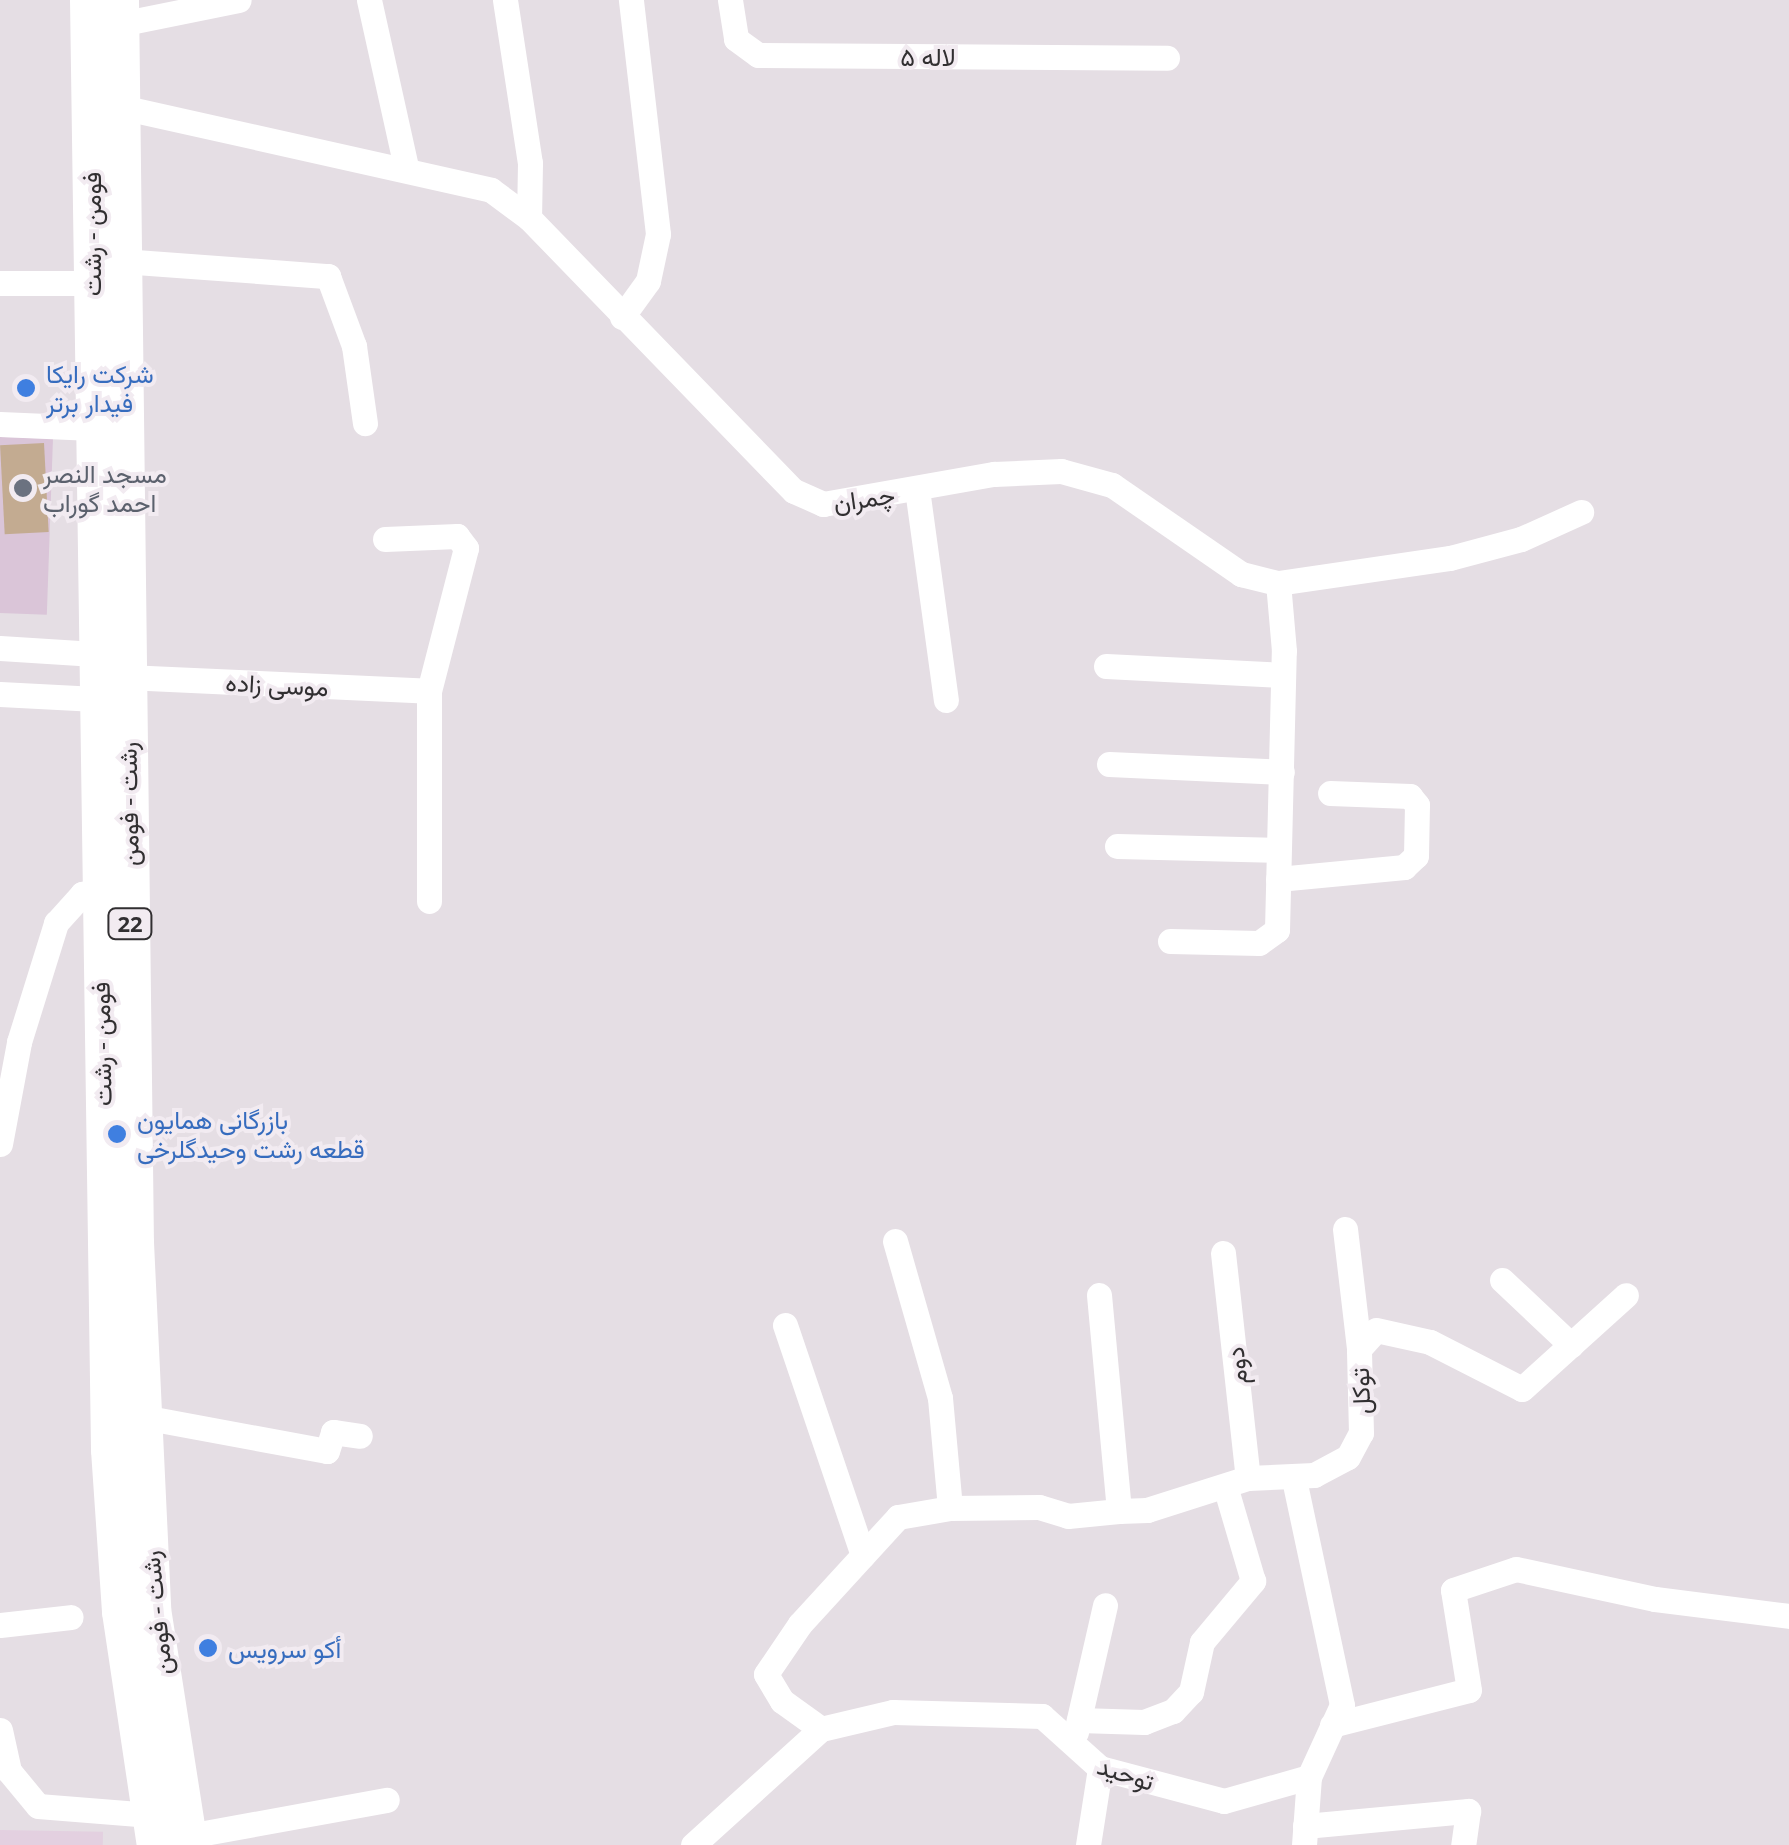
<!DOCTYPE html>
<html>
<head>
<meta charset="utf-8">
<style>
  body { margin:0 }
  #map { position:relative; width:1789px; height:1845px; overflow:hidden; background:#e5dee4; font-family:"Open Sans",Vazirmatn,sans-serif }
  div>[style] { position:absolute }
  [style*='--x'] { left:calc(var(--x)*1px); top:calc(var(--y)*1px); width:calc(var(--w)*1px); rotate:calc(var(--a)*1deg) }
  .industrial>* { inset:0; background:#e3d0e0; transform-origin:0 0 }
  .green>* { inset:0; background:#dac5d8; transform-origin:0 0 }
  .building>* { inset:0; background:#c3ab91; transform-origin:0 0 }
  .minor>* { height:25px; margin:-12.5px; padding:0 12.5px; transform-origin:12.5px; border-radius:12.5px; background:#fff }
  .highway>* { height:38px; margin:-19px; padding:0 19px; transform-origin:19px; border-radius:19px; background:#fff }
  .dots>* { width:28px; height:28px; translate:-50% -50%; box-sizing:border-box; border:5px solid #f2ebf1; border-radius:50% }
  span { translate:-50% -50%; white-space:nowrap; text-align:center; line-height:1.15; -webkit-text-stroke:8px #f2ebf1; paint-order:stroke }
  .shield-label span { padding:2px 8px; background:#f2ebf1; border:2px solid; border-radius:8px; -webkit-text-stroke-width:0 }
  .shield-label { font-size:22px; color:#312f31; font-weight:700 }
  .street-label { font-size:25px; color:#312f31 }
  .shop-label { font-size:25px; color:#366cbe }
  .left { translate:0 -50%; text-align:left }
  .worship-label { font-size:25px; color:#5b616d }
</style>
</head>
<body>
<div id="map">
  <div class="industrial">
    <i style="left:0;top:1830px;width:103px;height:15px;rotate:1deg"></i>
  </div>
  <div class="green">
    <i style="left:0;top:437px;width:53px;height:176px;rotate:2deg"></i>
  </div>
  <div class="building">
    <i style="left:44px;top:443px;width:89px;height:44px;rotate:87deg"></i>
  </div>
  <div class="minor">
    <i style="--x:369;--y:0;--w:171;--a:77.5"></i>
    <i style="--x:505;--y:0;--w:165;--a:81.3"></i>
    <i style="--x:530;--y:163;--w:55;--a:91"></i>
    <i style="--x:730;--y:0;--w:39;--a:81"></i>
    <i style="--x:736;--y:39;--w:27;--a:36"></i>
    <i style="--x:758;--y:55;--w:409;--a:0.4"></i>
    <i style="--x:120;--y:24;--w:121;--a:-11.4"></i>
    <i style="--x:121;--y:107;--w:379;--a:12.6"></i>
    <i style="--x:491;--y:190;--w:47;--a:36.4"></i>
    <i style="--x:529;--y:218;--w:380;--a:45.9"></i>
    <i style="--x:794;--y:491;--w:32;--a:24"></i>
    <i style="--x:823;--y:504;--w:174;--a:-10"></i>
    <i style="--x:994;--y:474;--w:67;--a:-2.6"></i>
    <i style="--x:1061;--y:471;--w:53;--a:15.4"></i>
    <i style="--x:1112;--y:485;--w:157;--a:34.6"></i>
    <i style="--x:1241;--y:574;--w:38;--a:14"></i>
    <i style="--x:1278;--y:583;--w:174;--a:-8.3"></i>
    <i style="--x:1450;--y:558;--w:73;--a:-15"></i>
    <i style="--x:1521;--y:539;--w:66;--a:-24.2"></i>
    <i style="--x:122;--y:261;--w:207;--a:4.2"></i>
    <i style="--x:328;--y:276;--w:75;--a:69.6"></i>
    <i style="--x:354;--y:346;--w:78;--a:81.9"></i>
    <i style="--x:0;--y:283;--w:92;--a:0"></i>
    <i style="--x:622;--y:317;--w:44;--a:-54.2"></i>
    <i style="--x:648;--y:281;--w:48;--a:-78"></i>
    <i style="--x:658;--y:234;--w:236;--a:-96.6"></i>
    <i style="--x:0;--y:424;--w:93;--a:2.5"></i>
    <i style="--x:917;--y:489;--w:213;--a:82.2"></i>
    <i style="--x:385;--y:539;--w:72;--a:-2.4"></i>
    <i style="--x:457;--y:536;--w:15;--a:53"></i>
    <i style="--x:466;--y:548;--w:148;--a:104.5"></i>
    <i style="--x:429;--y:691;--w:210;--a:90"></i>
    <i style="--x:0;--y:648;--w:95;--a:3.6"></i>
    <i style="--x:1106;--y:666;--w:177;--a:2.9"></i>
    <i style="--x:126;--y:677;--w:303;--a:2.6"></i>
    <i style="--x:0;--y:694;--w:96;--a:3"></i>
    <i style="--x:1109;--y:764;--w:173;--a:2.6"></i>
    <i style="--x:1117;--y:846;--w:159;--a:1.4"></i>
    <i style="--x:1278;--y:879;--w:127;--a:-5.4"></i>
    <i style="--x:1404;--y:867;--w:16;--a:-43"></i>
    <i style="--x:1416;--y:856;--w:51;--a:-88.9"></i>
    <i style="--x:1417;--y:805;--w:11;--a:-128"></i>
    <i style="--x:1410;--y:796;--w:80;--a:-177.9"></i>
    <i style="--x:1170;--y:941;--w:89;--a:1.3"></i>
    <i style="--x:1259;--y:943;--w:22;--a:-36"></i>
    <i style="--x:1277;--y:930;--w:279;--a:-88.6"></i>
    <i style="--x:1284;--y:651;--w:68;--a:-95"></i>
    <i style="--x:0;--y:1144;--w:104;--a:-79.4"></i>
    <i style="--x:19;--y:1042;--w:125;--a:-72.7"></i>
    <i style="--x:56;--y:923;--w:39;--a:-48"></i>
    <i style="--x:82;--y:894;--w:17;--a:-13"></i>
    <i style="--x:1345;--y:1229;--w:121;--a:83.3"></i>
    <i style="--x:895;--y:1241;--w:163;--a:74"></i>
    <i style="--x:940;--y:1398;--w:110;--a:84.8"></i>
    <i style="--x:1223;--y:1253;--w:226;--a:83.7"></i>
    <i style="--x:1502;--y:1280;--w:95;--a:43.3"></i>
    <i style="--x:1099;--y:1295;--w:217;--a:84.7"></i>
    <i style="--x:1119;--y:1511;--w:28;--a:-2"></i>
    <i style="--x:1147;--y:1510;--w:106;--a:-17.6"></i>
    <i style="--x:1248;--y:1478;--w:66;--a:-2.6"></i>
    <i style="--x:1314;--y:1475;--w:38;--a:-28"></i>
    <i style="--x:1348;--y:1457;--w:27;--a:-62"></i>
    <i style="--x:1361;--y:1433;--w:84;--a:-91.4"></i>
    <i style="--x:1359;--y:1349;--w:25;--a:-48"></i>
    <i style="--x:1376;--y:1330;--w:55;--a:12.5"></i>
    <i style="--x:1430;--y:1342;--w:103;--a:27.1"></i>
    <i style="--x:1522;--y:1389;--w:140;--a:-42.1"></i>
    <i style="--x:785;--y:1325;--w:243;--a:71.3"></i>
    <i style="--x:143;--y:1417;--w:187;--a:10.5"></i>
    <i style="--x:327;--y:1451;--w:20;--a:-72"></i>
    <i style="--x:333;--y:1432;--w:27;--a:8"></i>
    <i style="--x:0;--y:1625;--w:71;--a:-6.4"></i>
    <i style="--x:1079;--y:1720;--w:65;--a:1.8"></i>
    <i style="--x:1144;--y:1722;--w:31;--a:-21"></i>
    <i style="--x:1173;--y:1711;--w:26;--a:-47"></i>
    <i style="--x:1191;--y:1692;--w:51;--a:-77.6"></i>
    <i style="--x:1202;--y:1642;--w:80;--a:-50.1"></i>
    <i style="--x:1253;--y:1581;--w:99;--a:-106.4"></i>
    <i style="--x:1332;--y:1725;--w:141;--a:-14.3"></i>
    <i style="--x:1469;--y:1690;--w:101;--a:-99.1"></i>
    <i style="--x:1453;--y:1590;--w:66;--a:-18.4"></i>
    <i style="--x:1516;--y:1569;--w:142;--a:12.2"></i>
    <i style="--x:1655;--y:1599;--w:135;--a:7.2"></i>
    <i style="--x:821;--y:1729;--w:48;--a:-144.3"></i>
    <i style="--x:782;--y:1701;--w:31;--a:-121"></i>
    <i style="--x:766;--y:1674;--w:60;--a:-55.8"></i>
    <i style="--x:800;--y:1624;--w:145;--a:-47.5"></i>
    <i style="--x:898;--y:1517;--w:53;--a:-9.8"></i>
    <i style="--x:950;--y:1508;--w:89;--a:-0.6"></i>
    <i style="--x:1039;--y:1507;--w:30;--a:17"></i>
    <i style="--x:1068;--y:1516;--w:51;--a:-5.6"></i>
    <i style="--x:0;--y:1730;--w:42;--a:77.6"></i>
    <i style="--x:9;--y:1771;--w:45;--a:50.4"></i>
    <i style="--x:38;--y:1806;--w:113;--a:4.6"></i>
    <i style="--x:1076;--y:1732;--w:130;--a:-77.1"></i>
    <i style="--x:1305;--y:1826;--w:164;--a:-5.3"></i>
    <i style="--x:1468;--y:1811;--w:34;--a:98"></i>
    <i style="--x:188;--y:1836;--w:202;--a:-10.3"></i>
    <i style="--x:693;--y:1845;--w:173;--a:-42.2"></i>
    <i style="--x:821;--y:1729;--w:74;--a:-13.3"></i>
    <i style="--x:893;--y:1712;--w:149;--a:1.5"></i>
    <i style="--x:1042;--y:1716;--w:78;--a:41.9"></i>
    <i style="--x:1100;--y:1768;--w:128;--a:14.9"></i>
    <i style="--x:1224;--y:1801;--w:88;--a:-15.8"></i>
    <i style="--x:1309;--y:1777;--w:79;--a:-65.4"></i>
    <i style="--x:1342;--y:1705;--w:231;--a:-102"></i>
    <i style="--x:1088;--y:1845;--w:78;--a:-81.1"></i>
    <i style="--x:1304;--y:1845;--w:68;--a:-85.8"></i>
  </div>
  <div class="highway">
    <i style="--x:89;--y:0;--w:1450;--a:89.17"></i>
    <i style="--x:110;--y:1450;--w:162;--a:86.1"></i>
    <i style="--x:121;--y:1612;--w:236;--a:81.5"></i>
    <i style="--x:120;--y:0;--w:1243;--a:89.31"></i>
    <i style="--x:135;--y:1243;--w:366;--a:87.3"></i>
    <i style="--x:152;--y:1609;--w:239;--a:81.1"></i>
  </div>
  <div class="dots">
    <i style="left:26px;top:388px;background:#3f7fe0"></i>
    <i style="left:23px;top:488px;background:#6b7280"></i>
    <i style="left:117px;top:1134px;background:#3f7fe0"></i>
    <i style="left:208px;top:1648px;background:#3f7fe0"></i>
  </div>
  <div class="shield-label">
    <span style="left:130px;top:924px">22</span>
  </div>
  <div class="street-label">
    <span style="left:928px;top:56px">لاله ۵</span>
    <span style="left:91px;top:234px;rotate:-90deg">فومن - رشت</span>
    <span style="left:864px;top:498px;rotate:-8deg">چمران</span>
    <span style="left:277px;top:684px;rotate:3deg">موسی زاده</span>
    <span style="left:128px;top:804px;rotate:-91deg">رشت - فومن</span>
    <span style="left:101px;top:1044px;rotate:-91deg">فومن - رشت</span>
    <span style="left:1236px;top:1366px;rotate:-96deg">دوم</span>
    <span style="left:1360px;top:1391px;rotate:-92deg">توکل</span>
    <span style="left:156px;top:1613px;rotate:-96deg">رشت - فومن</span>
    <span style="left:1126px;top:1773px;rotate:18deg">توحید</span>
  </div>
  <div class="shop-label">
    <span class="left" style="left:46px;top:388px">شرکت رایکا<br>فیدار برتر</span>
    <span class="left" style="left:137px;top:1134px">بازرگانی همایون<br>قطعه رشت وحیدگلرخی</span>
    <span class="left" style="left:228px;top:1648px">أکو سرویس</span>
  </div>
  <div class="worship-label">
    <span class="left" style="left:43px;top:488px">مسجد النصر<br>احمد گوراب</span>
  </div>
</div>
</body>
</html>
